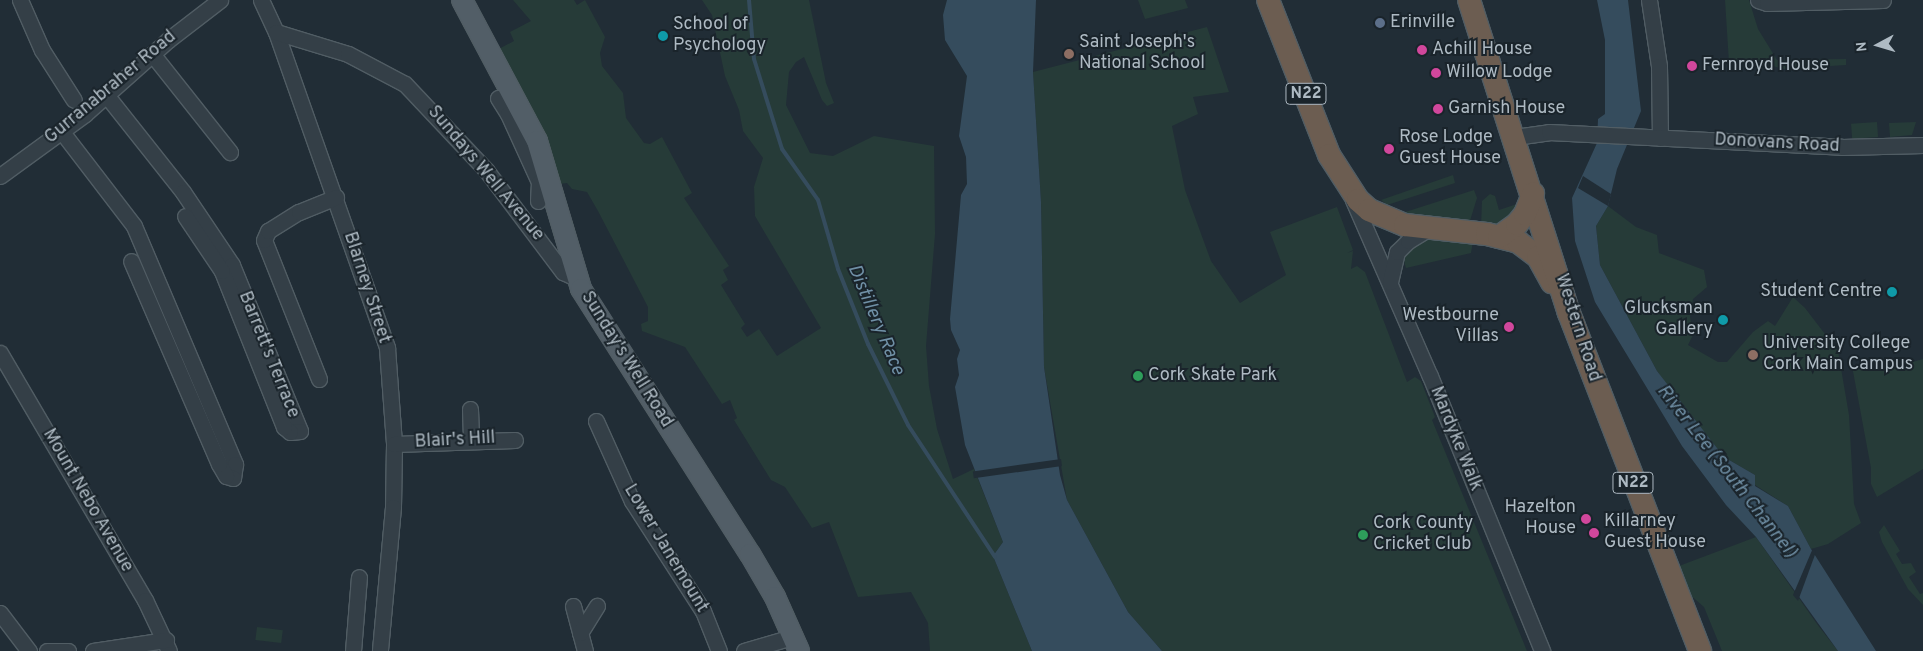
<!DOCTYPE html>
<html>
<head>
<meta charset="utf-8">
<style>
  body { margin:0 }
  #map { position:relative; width:1923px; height:651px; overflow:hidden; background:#212d36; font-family:Overpass,sans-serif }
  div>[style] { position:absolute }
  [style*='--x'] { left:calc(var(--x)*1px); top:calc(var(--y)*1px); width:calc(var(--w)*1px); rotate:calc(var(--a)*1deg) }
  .green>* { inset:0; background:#263b38; transform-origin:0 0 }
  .water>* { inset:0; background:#354c5d }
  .pier>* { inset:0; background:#212d36; transform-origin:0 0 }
  .stream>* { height:4px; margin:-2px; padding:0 2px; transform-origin:2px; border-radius:2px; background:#354c5d }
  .roads { filter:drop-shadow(1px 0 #515d64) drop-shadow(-1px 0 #515d64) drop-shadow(0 1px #515d64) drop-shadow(0 -1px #515d64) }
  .minor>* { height:15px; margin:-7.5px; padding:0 7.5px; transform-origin:7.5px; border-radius:7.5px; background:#343f47 }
  .major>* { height:20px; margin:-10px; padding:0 10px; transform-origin:10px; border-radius:10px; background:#525e67 }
  .highway>* { height:22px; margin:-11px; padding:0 11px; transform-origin:11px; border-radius:11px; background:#6c5d51 }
  .dots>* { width:14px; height:14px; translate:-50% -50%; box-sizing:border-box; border:2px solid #1a242b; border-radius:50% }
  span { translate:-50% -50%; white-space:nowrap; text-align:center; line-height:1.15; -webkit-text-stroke:4px #1a242b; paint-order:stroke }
  .shield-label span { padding:1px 4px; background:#1a242b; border:1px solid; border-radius:4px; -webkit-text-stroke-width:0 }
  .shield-label { font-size:16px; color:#aebac3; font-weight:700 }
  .poi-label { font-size:18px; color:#aebac3 }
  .left { translate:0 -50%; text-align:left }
  .right { translate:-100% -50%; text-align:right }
  .street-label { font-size:18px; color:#aebac3 }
  .water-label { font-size:19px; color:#7090a6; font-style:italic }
  .north { position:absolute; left:1853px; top:20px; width:50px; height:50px; -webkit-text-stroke:4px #1a242b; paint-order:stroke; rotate:264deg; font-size:14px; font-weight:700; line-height:20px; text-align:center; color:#aebac3 }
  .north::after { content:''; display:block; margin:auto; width:18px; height:22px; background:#aebac3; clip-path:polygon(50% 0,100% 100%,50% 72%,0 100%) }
</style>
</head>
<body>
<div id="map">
  <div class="green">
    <i style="clip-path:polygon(513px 0,574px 0,577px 5px,585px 0,605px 37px,600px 53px,602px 66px,623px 93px,626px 118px,644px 143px,650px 144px,662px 137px,692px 193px,684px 198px,729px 266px,723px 270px,728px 280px,721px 285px,745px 324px,741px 328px,747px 337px,759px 329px,777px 356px,821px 328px,755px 216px,754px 187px,763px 158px,743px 131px,739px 110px,725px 76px,712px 15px,702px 0,809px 0,826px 83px,834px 103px,827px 106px,822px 100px,804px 57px,796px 62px,789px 72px,786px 105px,810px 153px,833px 156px,874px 136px,934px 146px,935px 234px,926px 346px,929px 386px,937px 429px,953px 479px,974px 469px,1003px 542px,993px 556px,1032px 651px,930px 651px,928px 623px,911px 592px,858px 597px,829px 522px,812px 528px,785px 487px,771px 480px,734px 420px,737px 418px,730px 400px,722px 404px,685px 347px,642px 331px,641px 324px,648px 321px,648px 307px,598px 211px,587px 192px,572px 189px,567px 183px,559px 184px,495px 51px,514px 41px,510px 32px,531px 21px)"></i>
    <i style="clip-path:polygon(1138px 0,1185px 0,1188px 8px,1145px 19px)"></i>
    <i style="clip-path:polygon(1725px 0,1749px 0,1758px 29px,1777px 60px,1846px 59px,1846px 65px,1782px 69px,1761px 62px,1729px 63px)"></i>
    <i style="clip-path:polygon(1207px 27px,1229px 92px,1193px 97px,1198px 114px,1172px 126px,1185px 190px,1211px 261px,1240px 303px,1286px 275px,1270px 232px,1337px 207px,1353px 250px,1347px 253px,1353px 251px,1351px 269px,1357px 266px,1365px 272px,1407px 382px,1415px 377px,1421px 381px,1435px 417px,1432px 420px,1527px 651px,1162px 651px,1128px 612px,1067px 500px,1044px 367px,1041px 202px,1033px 72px)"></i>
    <i style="left:1877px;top:122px;width:15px;height:26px;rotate:86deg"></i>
    <i style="clip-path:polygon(1916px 122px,1912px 135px,1890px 137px,1889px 123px)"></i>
    <i style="clip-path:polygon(1453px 175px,1455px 183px,1387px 205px,1381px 200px)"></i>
    <i style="clip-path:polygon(1474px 190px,1477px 198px,1469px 224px,1399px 214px)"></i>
    <i style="clip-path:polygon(1490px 194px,1495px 196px,1499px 210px,1517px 204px,1520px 211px,1503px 226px,1481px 226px,1482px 201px)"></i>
    <i style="clip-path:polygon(1608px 206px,1636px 227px,1657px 235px,1659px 253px,1704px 270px,1707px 287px,1693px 299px,1690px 317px,1693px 335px,1688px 345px,1718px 362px,1727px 362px,1753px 332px,1768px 321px,1775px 326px,1793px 297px,1805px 308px,1838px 351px,1849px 415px,1854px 504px,1861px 523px,1828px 544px,1811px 549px,1788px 506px,1755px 485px,1755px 475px,1724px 457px,1695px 423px,1657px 371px,1600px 265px,1596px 226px)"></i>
    <i style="clip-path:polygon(1422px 240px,1436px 239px,1473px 241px,1471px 253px,1406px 268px,1404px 261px,1400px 260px,1410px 246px)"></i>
    <i style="clip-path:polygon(1923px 359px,1923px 469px,1877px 497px,1871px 484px,1871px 468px,1852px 366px,1895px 367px)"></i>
    <i style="clip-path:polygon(1884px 525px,1900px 551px,1896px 554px,1902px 564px,1911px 563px,1916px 572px,1909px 577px,1920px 594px,1923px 593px,1923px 605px,1908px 589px,1882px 542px,1879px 532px)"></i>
    <i style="clip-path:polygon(1756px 537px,1817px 624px,1838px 651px,1722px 651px,1704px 607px,1688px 593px,1679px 566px)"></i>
    <i style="left:257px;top:627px;width:26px;height:13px;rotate:7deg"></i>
  </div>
  <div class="water">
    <i style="clip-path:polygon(947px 0,1036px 0,1033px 72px,1041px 202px,1044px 367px,1060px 475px,1067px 500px,1128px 612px,1162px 651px,1032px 651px,993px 556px,1003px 542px,965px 445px,955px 387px,959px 375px,957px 359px,960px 350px,951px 330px,950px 319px,961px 195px,967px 184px,966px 157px,959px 136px,967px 76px,945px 40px,943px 15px)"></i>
    <i style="clip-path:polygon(1597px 0,1628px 0,1641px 111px,1617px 169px,1608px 206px,1596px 226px,1600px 265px,1657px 371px,1724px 457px,1755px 475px,1755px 486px,1788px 506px,1811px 549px,1876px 651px,1838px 651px,1756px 537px,1726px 505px,1682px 446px,1595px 302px,1575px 241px,1572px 198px,1597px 143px,1598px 119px,1605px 114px,1605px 40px)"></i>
  </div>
  <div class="pier">
    <i style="clip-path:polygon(1583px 176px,1611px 194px,1608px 206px,1578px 188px)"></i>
    <i style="left:1061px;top:459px;width:7px;height:89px;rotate:82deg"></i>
    <i style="clip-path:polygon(1813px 548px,1816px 552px,1798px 601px,1793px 595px)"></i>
  </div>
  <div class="stream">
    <i style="--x:749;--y:0;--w:59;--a:85.2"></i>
    <i style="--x:754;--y:59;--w:94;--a:72.7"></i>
    <i style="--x:782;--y:149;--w:62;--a:54.8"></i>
    <i style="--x:818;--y:200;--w:72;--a:73.8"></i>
    <i style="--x:838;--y:269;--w:81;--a:68.2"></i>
    <i style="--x:868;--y:344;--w:90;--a:63.7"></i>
    <i style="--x:908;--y:425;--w:158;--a:56.6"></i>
  </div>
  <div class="roads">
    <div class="minor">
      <i style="--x:20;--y:0;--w:55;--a:66.3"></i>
      <i style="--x:42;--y:50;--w:59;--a:57.4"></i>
      <i style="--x:261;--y:0;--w:35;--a:65"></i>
      <i style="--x:276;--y:32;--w:335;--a:70.6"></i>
      <i style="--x:387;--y:348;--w:96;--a:85.8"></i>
      <i style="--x:394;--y:444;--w:63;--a:90.9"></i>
      <i style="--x:393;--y:507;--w:145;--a:95.2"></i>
      <i style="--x:1649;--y:0;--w:67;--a:81.4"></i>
      <i style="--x:1659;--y:66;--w:72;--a:89.2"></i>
      <i style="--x:1758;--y:0;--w:9;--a:18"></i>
      <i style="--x:1767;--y:3;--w:116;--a:-1.5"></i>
      <i style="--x:276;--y:32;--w:75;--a:17"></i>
      <i style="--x:348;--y:54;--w:64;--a:27.8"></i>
      <i style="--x:405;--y:84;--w:118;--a:46.7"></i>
      <i style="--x:486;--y:170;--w:128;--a:53"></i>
      <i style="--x:563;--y:272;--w:14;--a:25"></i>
      <i style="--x:153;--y:55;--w:124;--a:51.6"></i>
      <i style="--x:107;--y:96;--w:122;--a:51.6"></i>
      <i style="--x:183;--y:192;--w:88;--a:56.1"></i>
      <i style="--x:232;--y:265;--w:179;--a:67.7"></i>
      <i style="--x:300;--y:431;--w:10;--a:174"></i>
      <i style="--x:290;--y:432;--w:8;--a:-140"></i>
      <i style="--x:284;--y:427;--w:168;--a:-111.7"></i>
      <i style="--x:222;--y:271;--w:66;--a:-123.9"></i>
      <i style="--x:498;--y:98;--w:19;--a:58"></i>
      <i style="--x:508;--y:114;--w:75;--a:65.5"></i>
      <i style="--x:539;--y:182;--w:19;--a:93"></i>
      <i style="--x:62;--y:132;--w:118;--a:52.5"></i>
      <i style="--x:134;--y:226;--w:259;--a:67"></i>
      <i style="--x:235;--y:464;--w:14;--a:98"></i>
      <i style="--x:233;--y:478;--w:7;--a:-164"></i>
      <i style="--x:226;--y:476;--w:14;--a:-120"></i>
      <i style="--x:219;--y:464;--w:221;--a:-113.4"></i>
      <i style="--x:1515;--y:137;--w:34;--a:-8"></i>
      <i style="--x:1549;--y:132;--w:293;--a:2.9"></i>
      <i style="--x:1842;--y:147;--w:81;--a:-1.4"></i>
      <i style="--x:0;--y:176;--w:105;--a:-36.1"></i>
      <i style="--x:85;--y:114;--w:111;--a:-41.7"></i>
      <i style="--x:168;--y:40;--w:66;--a:-37.6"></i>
      <i style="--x:1353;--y:200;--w:192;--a:66.4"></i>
      <i style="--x:1430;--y:376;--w:297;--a:67.8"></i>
      <i style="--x:1390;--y:282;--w:31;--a:-77"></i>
      <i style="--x:1397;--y:252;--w:16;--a:-45"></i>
      <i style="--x:1408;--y:241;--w:21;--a:-31"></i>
      <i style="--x:0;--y:353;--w:286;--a:59.6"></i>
      <i style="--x:145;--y:600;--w:56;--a:64.8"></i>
      <i style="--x:319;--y:379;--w:149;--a:-111.6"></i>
      <i style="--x:264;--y:240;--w:10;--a:-66"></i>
      <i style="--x:268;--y:231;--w:36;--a:-32"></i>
      <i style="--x:299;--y:212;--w:40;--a:-22"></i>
      <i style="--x:470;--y:409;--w:31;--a:88"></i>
      <i style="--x:596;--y:421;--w:88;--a:65.8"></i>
      <i style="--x:632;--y:501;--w:131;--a:57.2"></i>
      <i style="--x:703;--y:611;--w:43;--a:68.2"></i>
      <i style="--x:394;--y:444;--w:121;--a:-1.9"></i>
      <i style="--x:573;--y:606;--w:47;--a:75.1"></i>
      <i style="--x:0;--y:613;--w:48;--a:52.7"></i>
      <i style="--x:580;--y:633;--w:32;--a:-58"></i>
      <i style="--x:47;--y:651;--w:21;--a:0"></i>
      <i style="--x:93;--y:651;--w:74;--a:-8.6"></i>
      <i style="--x:353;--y:651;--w:74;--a:-85.4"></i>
      <i style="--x:744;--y:651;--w:50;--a:-16.3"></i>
    </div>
    <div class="major">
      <i style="--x:462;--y:0;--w:160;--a:62"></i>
      <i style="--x:537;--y:141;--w:154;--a:73.4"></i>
      <i style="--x:581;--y:289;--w:314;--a:57.5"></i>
      <i style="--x:750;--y:554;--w:50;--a:59.8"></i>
      <i style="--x:775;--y:597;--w:59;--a:66"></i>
    </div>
    <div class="highway">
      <i style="--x:1268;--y:0;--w:167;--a:68.5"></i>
      <i style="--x:1329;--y:155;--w:54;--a:57.2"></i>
      <i style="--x:1358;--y:200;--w:15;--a:42"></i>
      <i style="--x:1369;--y:210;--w:39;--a:23"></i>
      <i style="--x:1405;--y:225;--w:82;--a:6.3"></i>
      <i style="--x:1487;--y:234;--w:32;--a:14"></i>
      <i style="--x:1518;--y:242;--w:25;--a:37"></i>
      <i style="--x:1538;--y:257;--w:29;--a:61"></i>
      <i style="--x:1469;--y:0;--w:329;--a:72.3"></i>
      <i style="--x:1569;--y:313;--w:362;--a:68.8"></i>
      <i style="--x:1499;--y:237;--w:22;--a:-36"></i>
      <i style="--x:1517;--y:224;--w:13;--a:-51"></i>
      <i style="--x:1525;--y:214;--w:22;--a:-68"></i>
    </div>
  </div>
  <div class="dots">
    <i style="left:1380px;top:23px;background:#5c6f8a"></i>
    <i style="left:663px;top:36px;background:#0f9aa8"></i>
    <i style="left:1422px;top:50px;background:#d1479c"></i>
    <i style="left:1069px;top:54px;background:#8d6e63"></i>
    <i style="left:1692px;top:66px;background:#d1479c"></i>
    <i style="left:1436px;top:73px;background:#d1479c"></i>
    <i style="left:1438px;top:109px;background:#d1479c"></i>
    <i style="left:1389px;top:149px;background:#d1479c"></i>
    <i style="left:1892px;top:292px;background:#0f9aa8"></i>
    <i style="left:1723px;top:320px;background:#0f9aa8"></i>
    <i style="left:1509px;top:327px;background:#d1479c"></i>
    <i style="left:1753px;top:355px;background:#8d6e63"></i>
    <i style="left:1138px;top:376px;background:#2e9e5b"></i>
    <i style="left:1586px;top:519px;background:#d1479c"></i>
    <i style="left:1594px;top:533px;background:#d1479c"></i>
    <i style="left:1363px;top:535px;background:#2e9e5b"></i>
  </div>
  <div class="shield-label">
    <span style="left:1306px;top:94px">N22</span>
    <span style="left:1633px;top:483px">N22</span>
  </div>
  <div class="poi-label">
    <span class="left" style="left:1390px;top:23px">Erinville</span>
    <span class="left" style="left:673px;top:36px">School of<br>Psychology</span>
    <span class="left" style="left:1079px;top:54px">Saint Joseph's<br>National School</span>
    <span class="left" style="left:1432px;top:50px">Achill House</span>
    <span class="left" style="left:1702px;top:66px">Fernroyd House</span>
    <span class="left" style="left:1446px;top:73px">Willow Lodge</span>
    <span class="left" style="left:1448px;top:109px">Garnish House</span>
    <span class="left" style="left:1399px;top:149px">Rose Lodge<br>Guest House</span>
    <span class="right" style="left:1882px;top:292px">Student Centre</span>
    <span class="right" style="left:1713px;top:320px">Glucksman<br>Gallery</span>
    <span class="right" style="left:1499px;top:327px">Westbourne<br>Villas</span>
    <span class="left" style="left:1763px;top:355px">University College<br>Cork Main Campus</span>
    <span class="left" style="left:1148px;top:376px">Cork Skate Park</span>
    <span class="right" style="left:1576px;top:519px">Hazelton<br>House</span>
    <span class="left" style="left:1604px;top:533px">Killarney<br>Guest House</span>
    <span class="left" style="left:1373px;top:535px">Cork County<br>Cricket Club</span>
  </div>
  <div class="street-label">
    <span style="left:111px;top:88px;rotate:-40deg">Gurranabraher Road</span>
    <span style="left:1777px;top:144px;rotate:3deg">Donovans Road</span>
    <span style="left:485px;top:174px;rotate:50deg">Sundays Well Avenue</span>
    <span style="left:366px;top:288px;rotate:72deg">Blarney Street</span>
    <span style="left:1577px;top:328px;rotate:72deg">Western Road</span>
    <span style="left:268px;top:355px;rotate:68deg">Barrett's Terrace</span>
    <span style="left:626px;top:360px;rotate:58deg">Sunday's Well Road</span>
    <span style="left:1455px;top:439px;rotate:68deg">Mardyke Walk</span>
    <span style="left:455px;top:441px;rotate:-3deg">Blair's Hill</span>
    <span style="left:87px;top:501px;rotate:60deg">Mount Nebo Avenue</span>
    <span style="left:665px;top:549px;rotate:59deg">Lower Janemount</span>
  </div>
  <div class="water-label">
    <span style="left:875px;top:320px;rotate:67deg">Distillery Race</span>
    <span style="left:1726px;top:472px;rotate:52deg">River Lee (South Channel)</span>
  </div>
  <div class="north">N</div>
</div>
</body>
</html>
